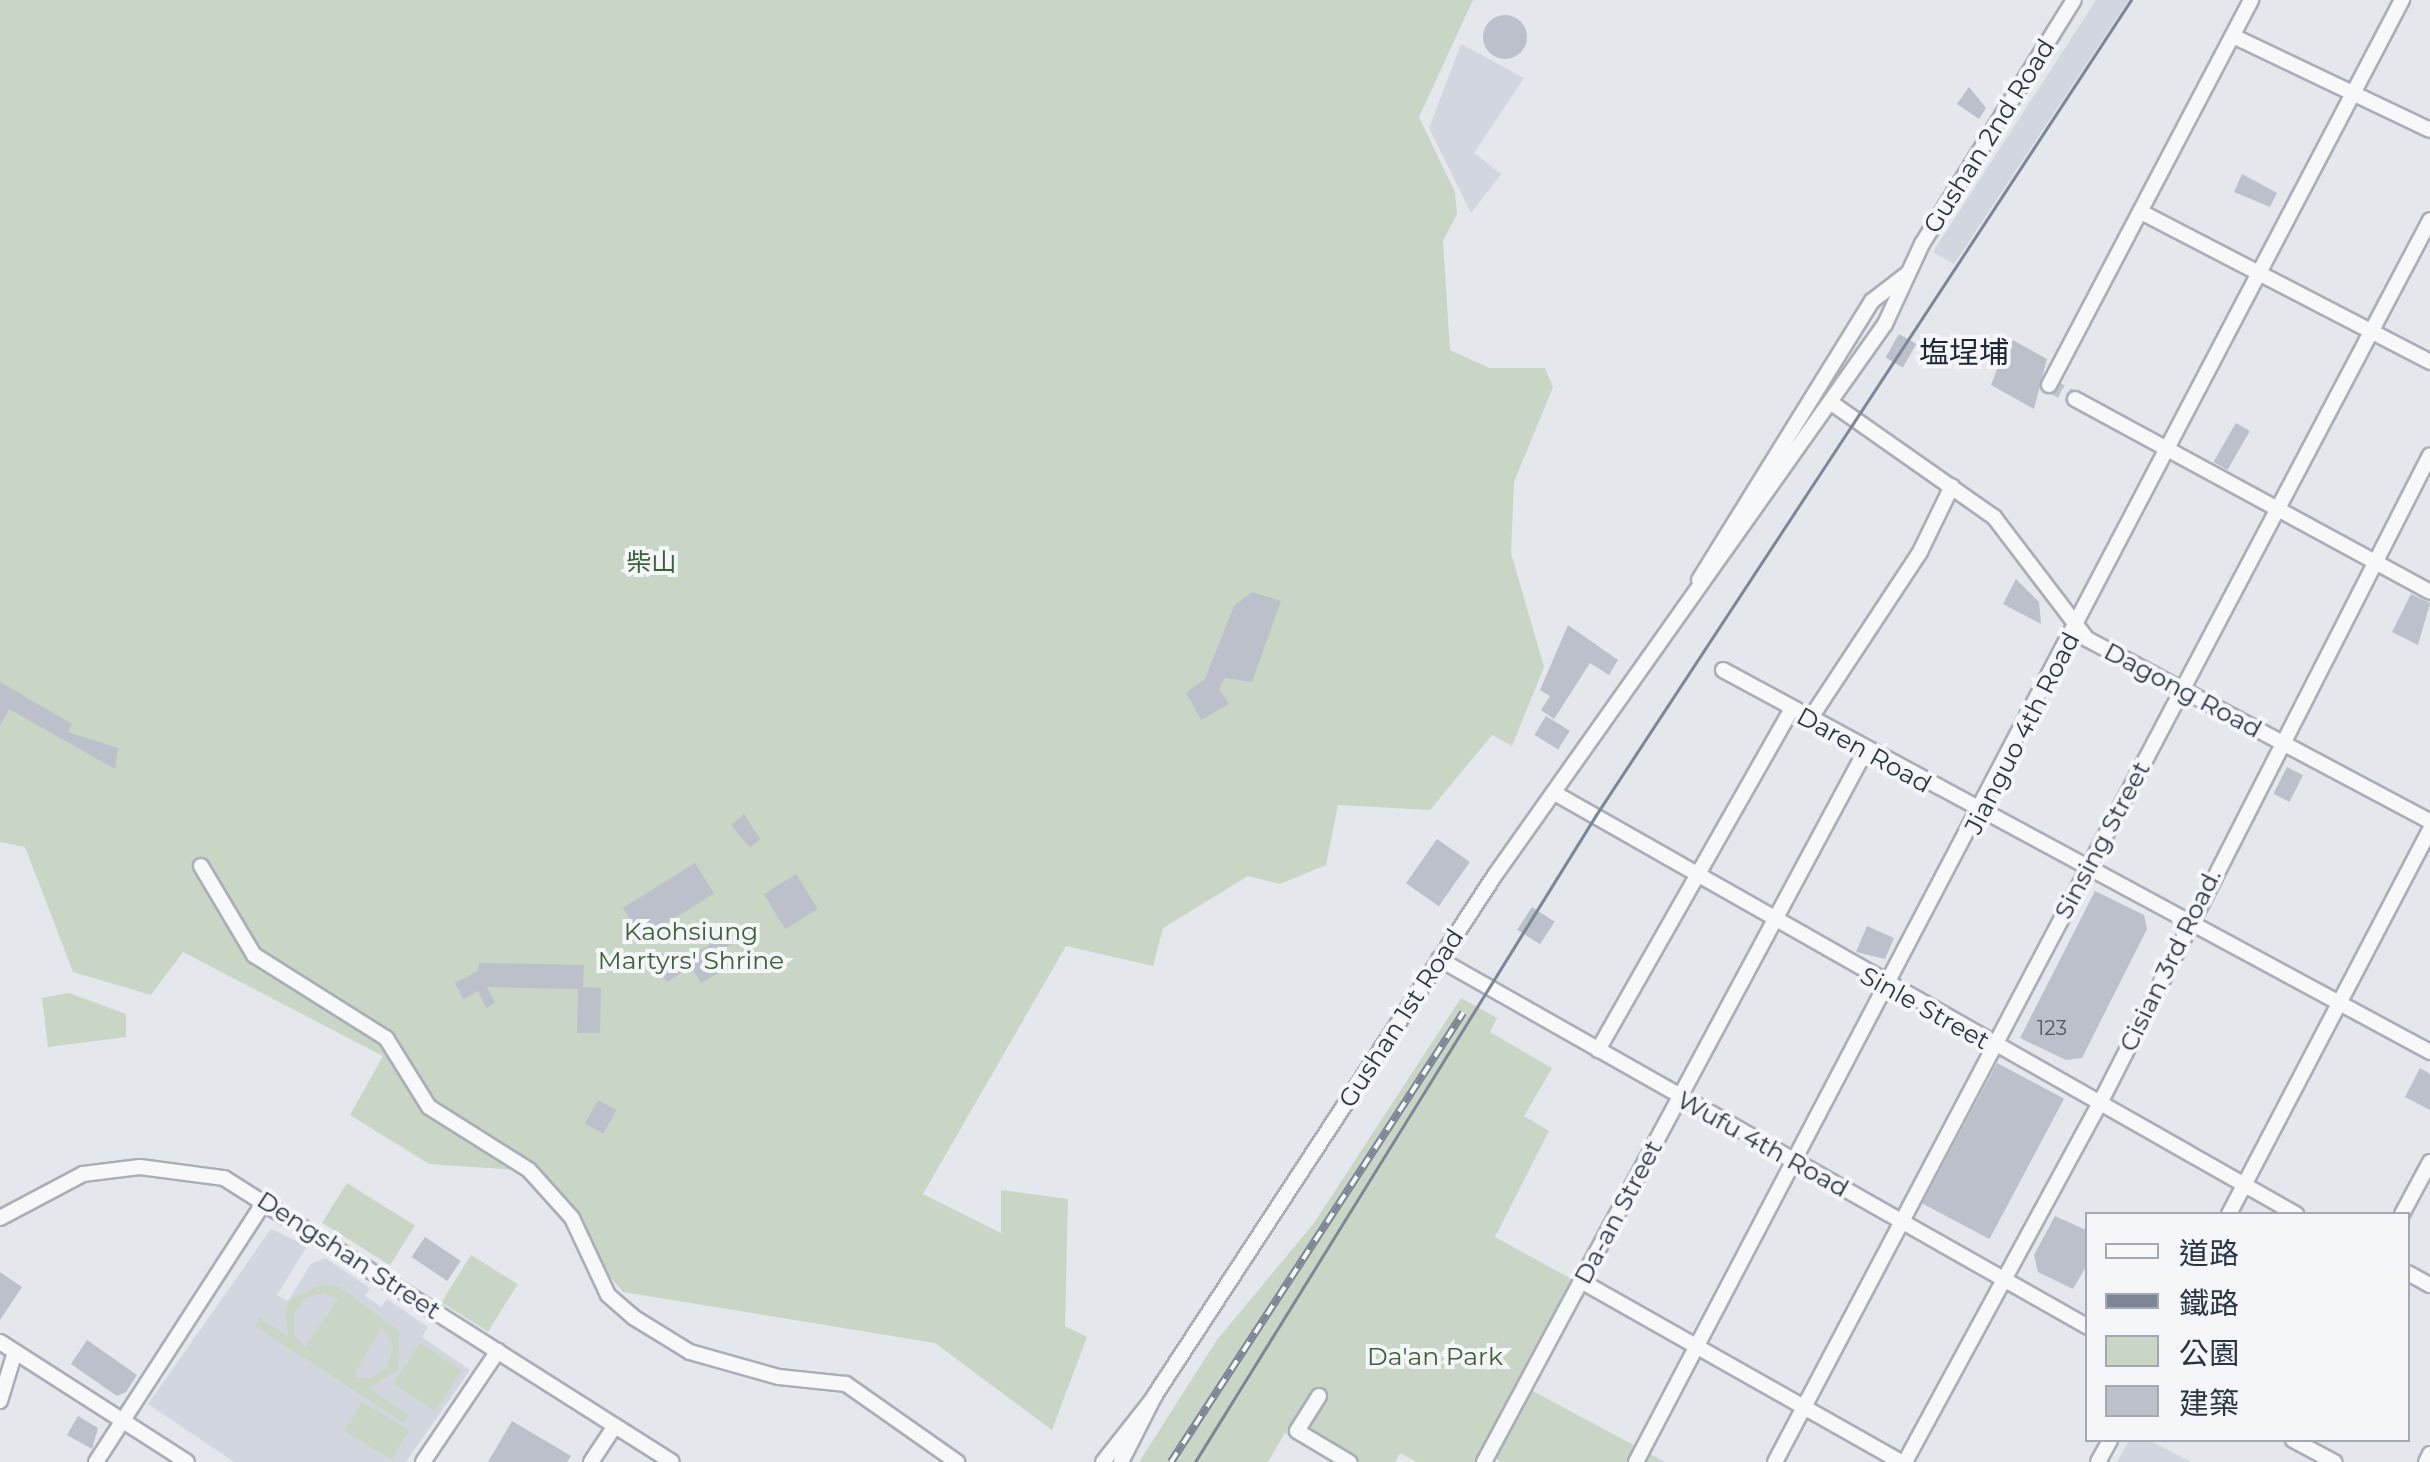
<!DOCTYPE html>
<html>
<head>
<meta charset="utf-8">
<style>
  body { margin:0 }
  #map { position:relative; width:2430px; height:1462px; overflow:hidden; background:#e4e7ec; font-family:Montserrat,"Noto Sans TC",sans-serif }
  div>[style] { position:absolute }
  [style*='--x'] { left:calc(var(--x)*1px); top:calc(var(--y)*1px); width:calc(var(--w)*1px); rotate:calc(var(--a)*1deg) }
  .built>* { inset:0; background:#d2d6de }
  .green>* { inset:0; background:#c9d6c5; transform-origin:0 0 }
  .building>* { inset:0; background:#bbc0ca; transform-origin:0 0 }
  .round { border-radius:50% }
  .minor-tunnel>* { height:14px; margin-top:-7px; transform-origin:0; background:repeating-linear-gradient(90deg,#bfc3cb 0 14px,transparent 0 21px) }
  .roads { filter:drop-shadow(2px 0 #a9aeb7) drop-shadow(-2px 0 #a9aeb7) drop-shadow(0 2px #a9aeb7) drop-shadow(0 -2px #a9aeb7) }
  .minor>* { height:14px; margin:-7px; padding:0 7px; transform-origin:7px; border-radius:7px; background:#f7f8fa }
  .tram>* { height:2.5px; margin:-1.25px; padding:0 1.25px; transform-origin:1.25px; border-radius:1.25px; background:#7d8696 }
  .rail>* { height:8px; margin-top:-4px; transform-origin:0; background:repeating-linear-gradient(90deg,#f4f6f9 0 11px,#7d8696 0 22px); box-sizing:border-box; border-block:2px solid #7d8696 }
  span { translate:-50% -50%; white-space:nowrap; text-align:center; line-height:1.15; -webkit-text-stroke:8px #f4f6f9; paint-order:stroke }
  .number-label { font-size:20px; color:#4f5766 }
  .number-label span { -webkit-text-stroke-width:0 }
  .street-label { font-size:25px; color:#2b3445 }
  .park-label { font-size:25px; color:#3f6138 }
  .quarter-label { font-size:30px; color:#1d2536 }
  .legend { position:absolute; left:2085px; top:1212px; width:325px; height:230px; box-sizing:border-box; background:#f4f6f9; border:2px solid #a4a8b1; margin:0; padding:12px 18px; list-style:none; font-size:30px; color:#2b3445 }
  .legend li { display:flex; align-items:center; gap:20px; height:50px }
  .legend b { width:50px; border:2px solid #a4a8b1 }
</style>
</head>
<body>
<div id="map">
  <div class="built">
    <i style="clip-path:polygon(2096px 0,2129px 0,1954px 264px,1933px 252px)"></i>
    <i style="clip-path:polygon(1461px 44px,1524px 78px,1474px 153px,1501px 174px,1471px 213px,1429px 128px)"></i>
    <i style="clip-path:polygon(271px 1229px,307px 1246px,277px 1295px,288px 1301px,311px 1264px,325px 1258px,370px 1288px,365px 1296px,381px 1307px,387px 1299px,428px 1327px,422px 1337px,470px 1370px,406px 1462px,234px 1462px,148px 1404px)"></i>
    <i style="clip-path:polygon(2129px 1440px,2149px 1440px,2191px 1462px,2117px 1462px)"></i>
  </div>
  <div class="green">
    <i style="clip-path:polygon(0 0,1473px 0,1419px 117px,1455px 192px,1457px 214px,1443px 241px,1450px 350px,1489px 368px,1545px 368px,1553px 387px,1514px 482px,1511px 553px,1544px 667px,1512px 746px,1492px 735px,1430px 810px,1338px 805px,1326px 865px,1280px 884px,1248px 876px,1163px 928px,1153px 966px,1066px 946px,923px 1194px,1001px 1233px,1001px 1190px,1068px 1199px,1065px 1326px,1087px 1337px,1052px 1430px,935px 1343px,623px 1292px,519px 1170px,429px 1164px,350px 1115px,383px 1056px,183px 952px,151px 995px,73px 972px,25px 847px,0 842px)"></i>
    <i style="clip-path:polygon(69px 993px,126px 1014px,126px 1037px,48px 1047px,42px 998px)"></i>
    <i style="clip-path:polygon(1461px 998px,1497px 1018px,1490px 1032px,1552px 1068px,1524px 1116px,1549px 1131px,1495px 1237px,1575px 1281px,1520px 1384px,1665px 1462px,1502px 1462px,1482px 1451px,1475px 1462px,1417px 1462px,1400px 1453px,1395px 1462px,1339px 1462px,1285px 1433px,1268px 1462px,1139px 1462px,1217px 1340px,1314px 1223px)"></i>
    <i style="left:347px;top:1183px;width:80px;height:47px;rotate:32deg"></i>
    <i style="left:471px;top:1255px;width:55px;height:56px;rotate:32deg"></i>
    <i style="clip-path:polygon(evenodd,323px 1284px,339px 1287px,399px 1331px,398px 1370px,369px 1388px,408px 1415px,404px 1423px,255px 1326px,259px 1318px,288px 1336px,285px 1310px,292px 1298px,323px 1284px,324px 1293px,338px 1299px,305px 1347px,294px 1334px,294px 1314px,306px 1298px,324px 1293px,323px 1284px,382px 1326px,393px 1345px,388px 1366px,371px 1378px,353px 1378px,382px 1326px)"></i>
    <i style="left:420px;top:1343px;width:50px;height:49px;rotate:33deg"></i>
    <i style="left:362px;top:1402px;width:55px;height:34px;rotate:31deg"></i>
  </div>
  <div class="building">
    <i class="round" style="left:1483px;top:15px;width:44px;height:44px"></i>
    <i style="clip-path:polygon(1969px 87px,1986px 108px,1979px 119px,1957px 104px)"></i>
    <i style="clip-path:polygon(2242px 174px,2277px 193px,2270px 207px,2234px 192px)"></i>
    <i style="left:1899px;top:334px;width:20px;height:27px;rotate:30deg"></i>
    <i style="clip-path:polygon(2009px 338px,2047px 359px,2034px 409px,1991px 385px)"></i>
    <i style="left:2236px;top:423px;width:16px;height:45px;rotate:30deg"></i>
    <i style="clip-path:polygon(2016px 579px,2039px 602px,2041px 624px,2003px 604px)"></i>
    <i style="clip-path:polygon(1252px 592px,1281px 601px,1252px 682px,1225px 678px,1219px 689px,1229px 704px,1201px 720px,1186px 693px,1205px 679px,1234px 606px)"></i>
    <i style="clip-path:polygon(2411px 594px,2430px 603px,2418px 645px,2392px 632px)"></i>
    <i style="clip-path:polygon(1568px 625px,1618px 660px,1609px 675px,1590px 663px,1554px 719px,1541px 710px,1550px 696px,1540px 690px)"></i>
    <i style="clip-path:polygon(0 682px,72px 724px,68px 732px,118px 748px,115px 769px,9px 709px,0 726px)"></i>
    <i style="left:1546px;top:716px;width:28px;height:22px;rotate:32deg"></i>
    <i style="left:2287px;top:767px;width:18px;height:30px;rotate:27deg"></i>
    <i style="clip-path:polygon(744px 814px,760px 839px,750px 848px,731px 825px)"></i>
    <i style="left:1437px;top:839px;width:40px;height:54px;rotate:35deg"></i>
    <i style="left:695px;top:863px;width:36px;height:85px;rotate:58deg"></i>
    <i style="left:796px;top:874px;width:41px;height:38px;rotate:58deg"></i>
    <i style="clip-path:polygon(2095px 891px,2144px 915px,2147px 929px,2082px 1058px,2066px 1060px,2020px 1038px)"></i>
    <i style="left:1532px;top:907px;width:27px;height:27px;rotate:33deg"></i>
    <i style="clip-path:polygon(1867px 926px,1894px 938px,1885px 959px,1856px 952px)"></i>
    <i style="clip-path:polygon(735px 929px,741px 939px,720px 951px,729px 967px,701px 983px,691px 967px,667px 982px,662px 974px)"></i>
    <i style="clip-path:polygon(479px 963px,584px 965px,583px 987px,601px 988px,600px 1033px,577px 1033px,578px 989px,487px 987px,495px 1003px,486px 1008px,478px 991px,463px 999px,455px 983px,478px 971px)"></i>
    <i style="left:1997px;top:1063px;width:76px;height:159px;rotate:28deg"></i>
    <i style="clip-path:polygon(2420px 1068px,2430px 1074px,2430px 1110px,2405px 1097px)"></i>
    <i style="left:598px;top:1100px;width:21px;height:27px;rotate:29deg"></i>
    <i style="clip-path:polygon(2055px 1216px,2088px 1231px,2088px 1263px,2073px 1289px,2038px 1272px,2034px 1255px)"></i>
    <i style="left:425px;top:1237px;width:43px;height:24px;rotate:34deg"></i>
    <i style="clip-path:polygon(0 1272px,22px 1287px,0 1320px)"></i>
    <i style="clip-path:polygon(87px 1340px,137px 1375px,126px 1392px,117px 1396px,71px 1364px)"></i>
    <i style="clip-path:polygon(78px 1416px,98px 1428px,92px 1449px,67px 1435px)"></i>
    <i style="clip-path:polygon(512px 1421px,571px 1456px,567px 1462px,488px 1462px)"></i>
  </div>
  <div class="minor-tunnel">
    <i style="--x:2049;--y:385;--w:30;--a:28"></i>
  </div>
  <div class="roads">
    <div class="minor">
      <i style="--x:2233;--y:36;--w:218;--a:25.5"></i>
      <i style="--x:2141;--y:212;--w:326;--a:27.4"></i>
      <i style="--x:2049;--y:385;--w:435;--a:-62.3"></i>
      <i style="--x:2075;--y:399;--w:404;--a:28.5"></i>
      <i style="--x:1833;--y:404;--w:197;--a:35.1"></i>
      <i style="--x:1994;--y:517;--w:153;--a:52.7"></i>
      <i style="--x:2087;--y:639;--w:388;--a:28"></i>
      <i style="--x:1699;--y:580;--w:328;--a:-58.2"></i>
      <i style="--x:1872;--y:301;--w:44;--a:-37.6"></i>
      <i style="--x:1723;--y:670;--w:804;--a:28.38"></i>
      <i style="--x:1810;--y:719;--w:200;--a:-56.6"></i>
      <i style="--x:1920;--y:552;--w:73;--a:-64.1"></i>
      <i style="--x:1558;--y:795;--w:849;--a:29.59"></i>
      <i style="--x:201;--y:866;--w:104;--a:59.2"></i>
      <i style="--x:254;--y:955;--w:156;--a:32.2"></i>
      <i style="--x:386;--y:1038;--w:81;--a:58.1"></i>
      <i style="--x:429;--y:1107;--w:118;--a:32.2"></i>
      <i style="--x:529;--y:1170;--w:64;--a:48.1"></i>
      <i style="--x:572;--y:1218;--w:85;--a:64.9"></i>
      <i style="--x:608;--y:1295;--w:33;--a:41"></i>
      <i style="--x:633;--y:1317;--w:67;--a:31.6"></i>
      <i style="--x:690;--y:1352;--w:92;--a:15.7"></i>
      <i style="--x:779;--y:1377;--w:67;--a:6"></i>
      <i style="--x:846;--y:1384;--w:136;--a:35.1"></i>
      <i style="--x:1439;--y:959;--w:746;--a:29.55"></i>
      <i style="--x:1598;--y:1050;--w:391;--a:-60.4"></i>
      <i style="--x:2229;--y:1214;--w:434;--a:-62.4"></i>
      <i style="--x:2402;--y:1214;--w:59;--a:-61.7"></i>
      <i style="--x:0;--y:1218;--w:94;--a:-27.9"></i>
      <i style="--x:83;--y:1174;--w:57;--a:-7"></i>
      <i style="--x:140;--y:1167;--w:85;--a:7.5"></i>
      <i style="--x:224;--y:1178;--w:530;--a:32.37"></i>
      <i style="--x:2408;--y:1273;--w:25;--a:29"></i>
      <i style="--x:1581;--y:1281;--w:368;--a:29.5"></i>
      <i style="--x:0;--y:1342;--w:222;--a:32.7"></i>
      <i style="--x:1319;--y:1396;--w:41;--a:122.2"></i>
      <i style="--x:1297;--y:1431;--w:61;--a:30.8"></i>
      <i style="--x:0;--y:1401;--w:51;--a:-73"></i>
      <i style="--x:2293;--y:1440;--w:47;--a:28.2"></i>
      <i style="--x:96;--y:1462;--w:311;--a:-57.1"></i>
      <i style="--x:423;--y:1462;--w:134;--a:-56"></i>
      <i style="--x:591;--y:1462;--w:43;--a:-56.3"></i>
      <i style="--x:1103;--y:1462;--w:84;--a:-51.8"></i>
      <i style="--x:1121;--y:1462;--w:75;--a:-63.1"></i>
      <i style="--x:1155;--y:1395;--w:621;--a:-56.82"></i>
      <i style="--x:1495;--y:875;--w:675;--a:-54.71"></i>
      <i style="--x:1885;--y:324;--w:88;--a:-65.2"></i>
      <i style="--x:1922;--y:244;--w:287;--a:-58.1"></i>
      <i style="--x:1484;--y:1462;--w:808;--a:-61.79"></i>
      <i style="--x:1636;--y:1462;--w:1651;--a:-62.35"></i>
      <i style="--x:1775;--y:1462;--w:1404;--a:-62.19"></i>
      <i style="--x:1905;--y:1462;--w:406;--a:-61.5"></i>
      <i style="--x:2099;--y:1105;--w:729;--a:-63.01"></i>
      <i style="--x:2098;--y:1462;--w:25;--a:-61"></i>
      <i style="--x:2426;--y:1462;--w:9;--a:-63"></i>
    </div>
  </div>
  <div class="tram">
    <i style="--x:1195;--y:1462;--w:761;--a:-58.21"></i>
    <i style="--x:1596;--y:815;--w:975;--a:-56.72"></i>
  </div>
  <div class="rail">
    <i style="--x:1171;--y:1462;--w:536;--a:-56.96"></i>
  </div>
  <div class="number-label">
    <span style="left:2052px;top:1028px">123</span>
  </div>
  <div class="street-label">
    <span style="left:1989px;top:136px;rotate:-58deg">Gushan 2nd Road</span>
    <span style="left:2183px;top:690px;rotate:28deg">Dagong Road</span>
    <span style="left:2022px;top:733px;rotate:-63deg">Jianguo 4th Road</span>
    <span style="left:1864px;top:750px;rotate:29deg">Daren Road</span>
    <span style="left:2102px;top:840px;rotate:-62deg">Sinsing Street</span>
    <span style="left:2170px;top:960px;rotate:-64deg">Cisian 3rd Road.</span>
    <span style="left:1925px;top:1008px;rotate:29deg">Sinle Street</span>
    <span style="left:1401px;top:1018px;rotate:-57deg">Gushan 1st Road</span>
    <span style="left:1763px;top:1144px;rotate:29deg">Wufu 4th Road</span>
    <span style="left:1618px;top:1212px;rotate:-62deg">Da-an Street</span>
    <span style="left:349px;top:1255px;rotate:33deg">Dengshan Street</span>
  </div>
  <div class="park-label">
    <span style="left:651px;top:562px">柴山</span>
    <span style="left:691px;top:946px">Kaohsiung<br>Martyrs' Shrine</span>
    <span style="left:1435px;top:1356px">Da'an Park</span>
  </div>
  <div class="quarter-label">
    <span style="left:1964px;top:353px">塩埕埔</span>
  </div>
  <ul class="legend">
  <li><b style="height:12px;background:#f7f8fa"></b>道路</li>
  <li><b style="height:12px;background:#7d8696"></b>鐵路</li>
  <li><b style="height:28px;background:#c9d6c5"></b>公園</li>
  <li><b style="height:28px;background:#bbc0ca"></b>建築</li>
  </ul>
</div>
</body>
</html>
